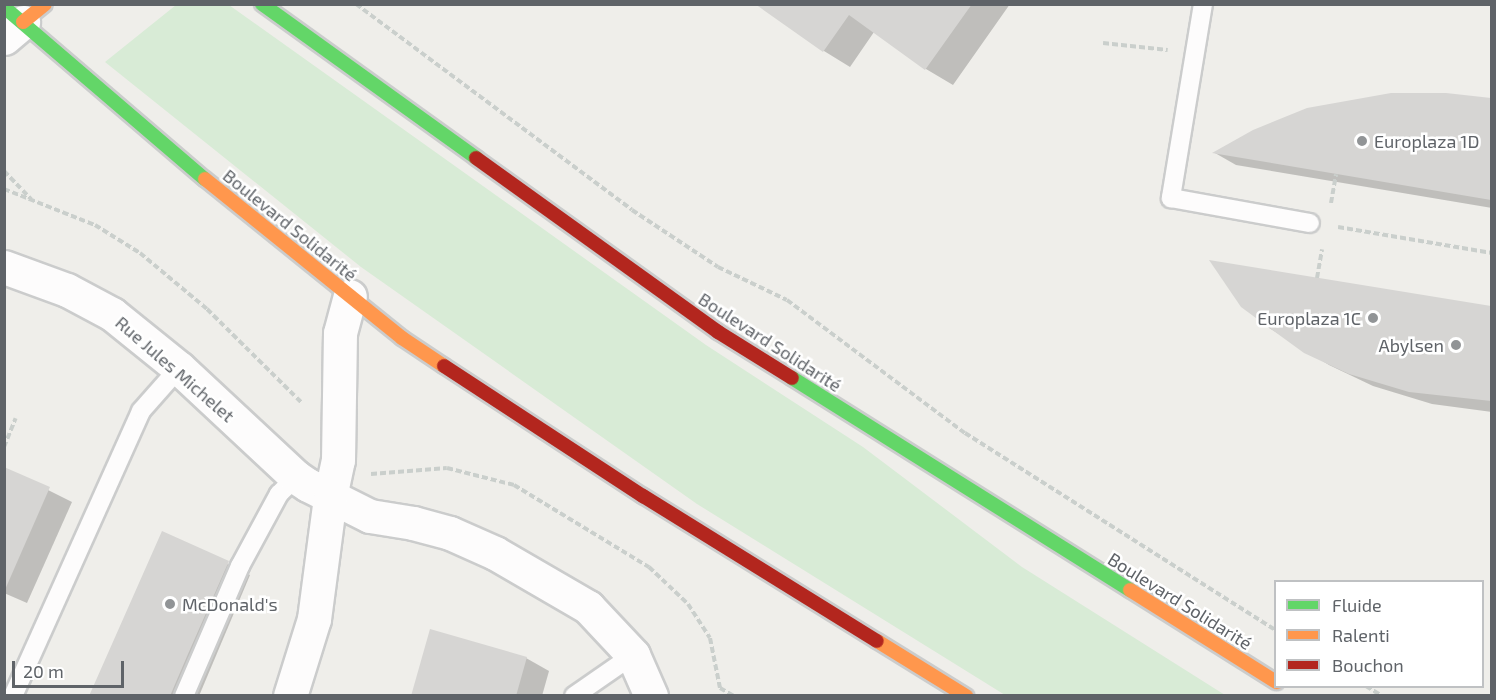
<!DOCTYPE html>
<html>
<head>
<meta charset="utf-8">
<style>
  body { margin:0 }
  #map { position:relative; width:1496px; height:700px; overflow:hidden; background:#efeeea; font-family:"Exo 2",sans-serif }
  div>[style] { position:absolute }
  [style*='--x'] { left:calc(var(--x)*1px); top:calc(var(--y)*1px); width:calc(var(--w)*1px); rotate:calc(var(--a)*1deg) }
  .green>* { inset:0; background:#d8ebd6 }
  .shadow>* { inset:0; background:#0003 }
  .building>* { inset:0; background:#d6d5d3 }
  .path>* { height:4px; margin-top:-2px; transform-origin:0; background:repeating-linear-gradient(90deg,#cacfcc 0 6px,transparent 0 9px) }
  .roads { filter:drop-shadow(2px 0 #cbcccc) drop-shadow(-2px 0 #cbcccc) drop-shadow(0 2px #cbcccc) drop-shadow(0 -2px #cbcccc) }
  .lane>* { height:18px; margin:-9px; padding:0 9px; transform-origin:9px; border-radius:9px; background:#fdfcfc }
  .street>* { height:33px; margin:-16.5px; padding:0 16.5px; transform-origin:16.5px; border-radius:16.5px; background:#fdfcfc }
  .fast>* { height:14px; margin:-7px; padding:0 7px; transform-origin:7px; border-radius:7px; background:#63d668 }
  .slow>* { height:14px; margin:-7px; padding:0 7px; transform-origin:7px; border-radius:7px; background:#ff974d }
  .jam>* { height:14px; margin:-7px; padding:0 7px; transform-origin:7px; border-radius:7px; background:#b3261e }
  .dots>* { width:16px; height:16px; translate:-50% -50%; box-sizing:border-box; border:3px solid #fff; border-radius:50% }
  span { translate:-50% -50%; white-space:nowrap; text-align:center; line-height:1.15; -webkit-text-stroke:5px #fff; paint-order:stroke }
  .poi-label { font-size:18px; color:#5f6368 }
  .left { translate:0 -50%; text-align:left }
  .right { translate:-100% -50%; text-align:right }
  .street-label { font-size:18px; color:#5f6368 }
  .frame { position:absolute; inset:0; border:6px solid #5f6368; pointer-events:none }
  .legend { position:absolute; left:1274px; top:580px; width:210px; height:108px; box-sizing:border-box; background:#fff; border:2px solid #bfc1c3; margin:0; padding:8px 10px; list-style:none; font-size:18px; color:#5f6368 }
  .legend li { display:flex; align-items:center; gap:12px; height:30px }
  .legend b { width:30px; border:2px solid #bfc1c3 }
  .scale { position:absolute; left:12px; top:661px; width:112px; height:27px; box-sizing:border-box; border:3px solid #5f6368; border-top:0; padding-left:8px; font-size:18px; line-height:21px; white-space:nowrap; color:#5f6368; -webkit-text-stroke:4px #fff; paint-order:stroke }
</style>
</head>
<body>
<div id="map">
  <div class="green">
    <i style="clip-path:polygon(176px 5px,229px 5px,706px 345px,863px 447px,1022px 567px,1225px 695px,1005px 695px,697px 504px,361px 267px,105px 62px)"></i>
  </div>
  <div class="shadow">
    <i style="clip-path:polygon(758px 4px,1010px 4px,953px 85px,926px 69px,874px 32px,850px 67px,824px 51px)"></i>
    <i style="clip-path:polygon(1446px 94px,1492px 100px,1492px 208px,1236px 165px,1215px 153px)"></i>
    <i style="clip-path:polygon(1212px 262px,1492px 309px,1492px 412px,1432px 404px,1373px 386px,1329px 365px,1269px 328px,1242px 306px)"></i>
    <i style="clip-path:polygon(4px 468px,72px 502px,27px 603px,4px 593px)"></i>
    <i style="clip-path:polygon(162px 533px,250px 575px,199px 696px,90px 696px)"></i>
    <i style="clip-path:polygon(526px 658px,549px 671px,542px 696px,413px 696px)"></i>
  </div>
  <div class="building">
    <i style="clip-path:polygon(755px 4px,972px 4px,925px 70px,849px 15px,823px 52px)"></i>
    <i style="clip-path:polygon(1391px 93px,1446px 93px,1491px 98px,1491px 200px,1212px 153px,1253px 130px,1307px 108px)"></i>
    <i style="clip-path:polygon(1209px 260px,1491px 306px,1491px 401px,1409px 392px,1349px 374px,1304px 353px,1241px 307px)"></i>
    <i style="clip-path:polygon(4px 467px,50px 487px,4px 592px)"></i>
    <i style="clip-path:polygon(162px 531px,229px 561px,188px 654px,170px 696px,89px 696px)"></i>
    <i style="clip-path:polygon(430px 629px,527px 657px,516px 696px,411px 696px)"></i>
  </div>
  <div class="path">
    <i style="--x:356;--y:4;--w:344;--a:36.7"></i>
    <i style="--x:632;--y:210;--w:103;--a:33.5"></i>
    <i style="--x:718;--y:267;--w:76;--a:25.6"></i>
    <i style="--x:787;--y:300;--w:222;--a:36.8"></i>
    <i style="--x:965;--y:433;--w:368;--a:32.4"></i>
    <i style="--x:1103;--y:43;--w:65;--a:6.1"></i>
    <i style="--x:4;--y:171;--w:39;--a:46"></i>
    <i style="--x:4;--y:189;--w:98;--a:21.6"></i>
    <i style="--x:95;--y:225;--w:53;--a:31.9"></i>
    <i style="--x:140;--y:253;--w:87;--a:39.9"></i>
    <i style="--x:207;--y:309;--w:134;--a:44.7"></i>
    <i style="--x:1331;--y:203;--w:29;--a:-80"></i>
    <i style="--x:1338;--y:227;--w:156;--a:9.6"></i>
    <i style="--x:1317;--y:278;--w:29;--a:-80"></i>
    <i style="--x:4;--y:447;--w:31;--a:-68"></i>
    <i style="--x:371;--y:474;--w:76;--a:-4.5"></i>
    <i style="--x:447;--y:468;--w:69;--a:14.2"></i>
    <i style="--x:514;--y:485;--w:158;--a:31.3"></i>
    <i style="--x:649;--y:567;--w:54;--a:43.5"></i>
    <i style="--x:688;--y:604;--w:40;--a:57.1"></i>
    <i style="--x:710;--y:638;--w:51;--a:78.7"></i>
    <i style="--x:720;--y:688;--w:16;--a:30"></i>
    <i style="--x:1366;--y:686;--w:19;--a:32"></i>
  </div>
  <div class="roads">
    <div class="lane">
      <i style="--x:1203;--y:4;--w:197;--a:99.4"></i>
      <i style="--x:1171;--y:198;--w:141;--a:10.2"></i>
      <i style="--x:13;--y:696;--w:312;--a:-65.8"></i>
      <i style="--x:141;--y:411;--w:57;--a:-48.5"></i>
      <i style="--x:184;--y:696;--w:142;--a:-66.7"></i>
      <i style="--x:240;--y:566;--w:82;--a:-61.6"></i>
      <i style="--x:279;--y:494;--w:24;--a:-45"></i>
      <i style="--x:574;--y:696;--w:72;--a:-34.8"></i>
    </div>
    <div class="street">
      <i style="--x:4;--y:38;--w:25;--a:-40"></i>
      <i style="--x:4;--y:267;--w:67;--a:20.1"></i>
      <i style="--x:67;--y:290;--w:51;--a:28.1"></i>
      <i style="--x:112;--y:314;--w:86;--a:38.9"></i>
      <i style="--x:179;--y:368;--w:160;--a:43"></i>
      <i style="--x:296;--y:477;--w:14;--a:34"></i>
      <i style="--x:308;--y:485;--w:69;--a:26.6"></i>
      <i style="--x:370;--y:516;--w:44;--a:9.2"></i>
      <i style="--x:413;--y:523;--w:38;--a:15"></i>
      <i style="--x:450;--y:533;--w:49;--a:24"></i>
      <i style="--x:495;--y:553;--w:108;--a:30.1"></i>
      <i style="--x:588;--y:607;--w:66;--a:46.8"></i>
      <i style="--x:633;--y:655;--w:45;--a:66.3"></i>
      <i style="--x:290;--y:696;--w:81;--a:-72.7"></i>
      <i style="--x:314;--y:619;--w:123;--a:-82.5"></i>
      <i style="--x:330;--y:497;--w:38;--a:-78"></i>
      <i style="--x:338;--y:460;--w:127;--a:-89.1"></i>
      <i style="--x:340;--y:333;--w:38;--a:-75"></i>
    </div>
    <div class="fast">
      <i style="--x:262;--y:4;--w:264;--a:35.7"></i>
      <i style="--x:4;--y:7;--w:265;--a:40.6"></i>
      <i style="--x:792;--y:378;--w:399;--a:32.1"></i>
    </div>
    <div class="slow">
      <i style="--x:23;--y:22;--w:28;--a:-39"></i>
      <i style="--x:205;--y:179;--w:253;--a:38.9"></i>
      <i style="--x:402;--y:338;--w:50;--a:33.7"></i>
      <i style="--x:1130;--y:590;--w:173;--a:32.2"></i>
      <i style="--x:877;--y:641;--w:105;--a:31.7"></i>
    </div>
    <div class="jam">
      <i style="--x:476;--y:158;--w:298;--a:35.7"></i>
      <i style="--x:718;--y:332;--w:87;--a:31.9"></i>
      <i style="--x:444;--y:366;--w:238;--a:33.2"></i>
      <i style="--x:643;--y:496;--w:275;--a:31.8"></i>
    </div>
  </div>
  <div class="dots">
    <i style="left:1362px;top:141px;background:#919496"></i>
    <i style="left:1373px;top:318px;background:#919496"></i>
    <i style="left:1456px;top:345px;background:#919496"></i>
    <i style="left:170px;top:604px;background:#919496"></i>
  </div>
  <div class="poi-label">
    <span class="left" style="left:1374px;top:141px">Europlaza 1D</span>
    <span class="right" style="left:1361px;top:318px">Europlaza 1C</span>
    <span class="right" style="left:1444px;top:345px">Abylsen</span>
    <span class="left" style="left:182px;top:604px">McDonald's</span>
  </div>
  <div class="street-label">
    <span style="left:290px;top:225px;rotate:39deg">Boulevard Solidarité</span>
    <span style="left:770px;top:342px;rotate:33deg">Boulevard Solidarité</span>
    <span style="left:175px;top:369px;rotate:41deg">Rue Jules Michelet</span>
    <span style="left:1180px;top:601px;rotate:32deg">Boulevard Solidarité</span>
  </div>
  <div class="frame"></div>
  <ul class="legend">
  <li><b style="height:8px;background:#63d668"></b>Fluide</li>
  <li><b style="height:8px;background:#ff974d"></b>Ralenti</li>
  <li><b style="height:8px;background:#b3261e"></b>Bouchon</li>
  </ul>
  <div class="scale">20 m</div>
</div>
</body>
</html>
